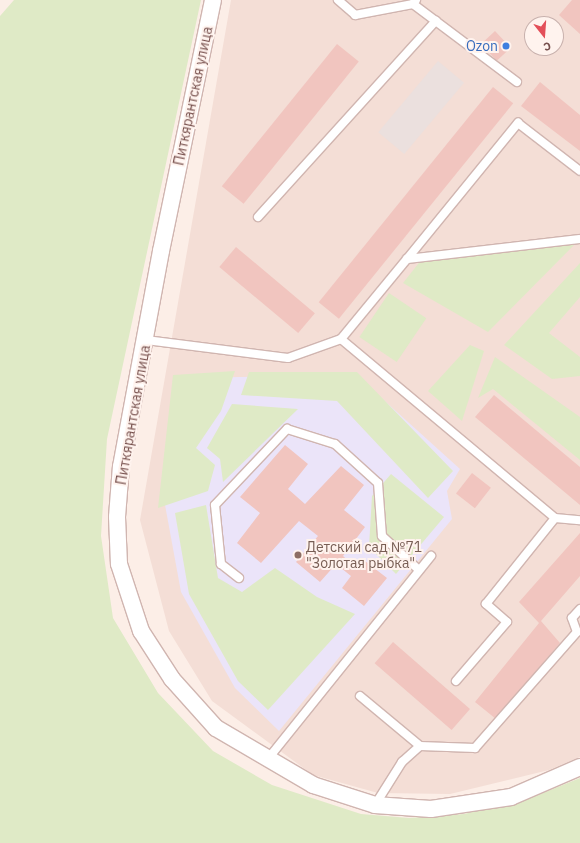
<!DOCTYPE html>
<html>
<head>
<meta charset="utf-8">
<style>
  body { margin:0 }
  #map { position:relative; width:580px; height:843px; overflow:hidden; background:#fceee7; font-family:"IBM Plex Sans",sans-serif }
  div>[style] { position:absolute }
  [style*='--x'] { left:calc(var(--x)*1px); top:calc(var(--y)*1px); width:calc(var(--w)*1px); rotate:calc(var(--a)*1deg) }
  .residential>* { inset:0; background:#f4ded6 }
  .industrial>* { inset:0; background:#ebe0de; transform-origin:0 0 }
  .education>* { inset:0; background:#ebe4f9 }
  .green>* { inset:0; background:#dfeac6; transform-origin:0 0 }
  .building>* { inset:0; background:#f1c5bf; transform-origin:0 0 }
  .roads { filter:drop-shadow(1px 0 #d0b5b0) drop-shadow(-1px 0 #d0b5b0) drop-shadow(0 1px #d0b5b0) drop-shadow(0 -1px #d0b5b0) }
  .service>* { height:8px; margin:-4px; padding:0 4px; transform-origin:4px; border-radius:4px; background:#fff }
  .minor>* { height:16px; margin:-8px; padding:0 8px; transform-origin:8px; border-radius:8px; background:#fff }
  .dots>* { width:11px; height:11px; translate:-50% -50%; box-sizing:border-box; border:2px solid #fff3ee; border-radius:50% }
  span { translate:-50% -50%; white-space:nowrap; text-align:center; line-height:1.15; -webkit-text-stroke:4px #fff3ee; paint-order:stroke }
  .shop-label { font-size:14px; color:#366cbe }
  .right { translate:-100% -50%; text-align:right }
  .street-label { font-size:14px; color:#764f4c }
  .education-label { font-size:14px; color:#785e54 }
  .left { translate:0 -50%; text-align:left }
  .north { position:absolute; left:524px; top:16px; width:40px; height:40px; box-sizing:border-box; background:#fff3ee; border:1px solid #c8b1ad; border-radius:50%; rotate:163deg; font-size:11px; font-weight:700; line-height:16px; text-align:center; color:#764f4c }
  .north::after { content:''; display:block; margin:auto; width:14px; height:18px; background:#e34f59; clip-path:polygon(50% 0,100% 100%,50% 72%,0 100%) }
</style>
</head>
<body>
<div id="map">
  <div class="residential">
    <i style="clip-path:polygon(evenodd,231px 0,580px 0,580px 757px,549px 770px,450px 794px,378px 793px,313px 775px,212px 701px,169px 631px,140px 520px,231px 0,532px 24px,556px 24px,556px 48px,532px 48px,532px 24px)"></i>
  </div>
  <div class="industrial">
    <i style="left:438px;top:61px;width:34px;height:93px;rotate:40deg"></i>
  </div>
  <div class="education">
    <i style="clip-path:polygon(356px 375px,460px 469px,447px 491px,452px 519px,279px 731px,235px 688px,181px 592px,163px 494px,181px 378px)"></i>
  </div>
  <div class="green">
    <i style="clip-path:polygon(14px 0,201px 0,107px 439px,101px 536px,113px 618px,158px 693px,213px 751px,272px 785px,361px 814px,409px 818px,464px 814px,533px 797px,580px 778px,580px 843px,0 843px,0 16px)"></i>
    <i style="clip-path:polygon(578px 241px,488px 332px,403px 283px,422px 259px)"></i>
    <i style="clip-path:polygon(580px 263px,580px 297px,549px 333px,580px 357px,580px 376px,552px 379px,504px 345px)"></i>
    <i style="left:389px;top:293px;width:45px;height:53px;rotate:34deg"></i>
    <i style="clip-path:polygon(470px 345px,484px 351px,462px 421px,428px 391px)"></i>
    <i style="clip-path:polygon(495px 357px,580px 417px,580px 460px,493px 389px,478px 398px)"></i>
    <i style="clip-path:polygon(235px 371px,221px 411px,196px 448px,215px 465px,208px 491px,158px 508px,173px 375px)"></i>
    <i style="clip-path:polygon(249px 372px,357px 372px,453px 471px,428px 498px,337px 401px,241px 395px)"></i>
    <i style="clip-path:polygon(232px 404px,298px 409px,223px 482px,220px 459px,207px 448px)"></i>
    <i style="clip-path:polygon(391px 474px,444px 517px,396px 574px,369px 547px,372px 496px)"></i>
    <i style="clip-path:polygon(206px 505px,218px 578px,242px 592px,275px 568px,317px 597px,355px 614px,268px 710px,238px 681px,189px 594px,175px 513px)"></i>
  </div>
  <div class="building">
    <i style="clip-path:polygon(572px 0,580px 0,580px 34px,559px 15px)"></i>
    <i style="left:495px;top:31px;width:23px;height:19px;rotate:47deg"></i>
    <i style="left:337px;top:44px;width:28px;height:183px;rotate:39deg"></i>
    <i style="clip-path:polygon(540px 82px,580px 115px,580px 151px,521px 106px)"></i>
    <i style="left:493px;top:87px;width:26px;height:277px;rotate:39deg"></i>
    <i style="left:236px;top:247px;width:103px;height:26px;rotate:40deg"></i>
    <i style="clip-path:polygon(494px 395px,580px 467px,580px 505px,475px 417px)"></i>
    <i style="clip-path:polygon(285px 445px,308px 464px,288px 489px,305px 504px,341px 466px,364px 485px,344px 510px,365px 527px,343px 556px,357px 569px,365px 561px,387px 578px,364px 606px,342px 588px,351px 576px,336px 564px,320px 582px,296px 562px,318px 536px,299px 521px,261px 563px,237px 543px,260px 513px,240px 497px)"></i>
    <i style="left:472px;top:473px;width:24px;height:26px;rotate:38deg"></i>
    <i style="clip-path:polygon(580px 533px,580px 576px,541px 621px,560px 643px,496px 719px,475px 702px,539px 623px,519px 602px)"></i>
    <i style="left:393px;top:642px;width:102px;height:28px;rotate:41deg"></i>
  </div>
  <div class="roads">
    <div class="service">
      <i style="--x:338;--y:0;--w:23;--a:41"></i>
      <i style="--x:355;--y:15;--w:59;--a:-10.7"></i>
      <i style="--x:416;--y:0;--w:5;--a:127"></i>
      <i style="--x:413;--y:4;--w:130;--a:36.9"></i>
      <i style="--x:258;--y:217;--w:265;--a:-47.8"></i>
      <i style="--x:407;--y:259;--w:176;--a:-50.8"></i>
      <i style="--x:518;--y:123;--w:78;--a:37.7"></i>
      <i style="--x:341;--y:339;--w:279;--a:39.9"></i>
      <i style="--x:555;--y:518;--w:25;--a:5"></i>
      <i style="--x:146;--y:340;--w:143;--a:7.2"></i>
      <i style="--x:288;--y:358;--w:56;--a:-19.7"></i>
      <i style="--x:341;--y:339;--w:104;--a:-50.5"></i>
      <i style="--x:407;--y:259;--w:174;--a:-6.6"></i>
      <i style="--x:239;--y:578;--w:23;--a:-142"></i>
      <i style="--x:221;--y:564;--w:59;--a:-95.8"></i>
      <i style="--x:215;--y:505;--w:105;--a:-46.5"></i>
      <i style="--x:287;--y:429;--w:50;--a:17.4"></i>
      <i style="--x:335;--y:444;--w:58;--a:42.2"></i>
      <i style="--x:378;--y:483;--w:53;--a:85.7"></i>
      <i style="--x:382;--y:536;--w:50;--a:42.6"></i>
      <i style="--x:456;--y:681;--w:78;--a:-49.2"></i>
      <i style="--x:507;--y:622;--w:28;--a:-139"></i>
      <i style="--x:486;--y:604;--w:110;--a:-51.3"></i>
      <i style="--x:360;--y:696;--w:78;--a:39.8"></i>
      <i style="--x:420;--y:746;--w:55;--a:2.1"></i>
      <i style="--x:475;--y:748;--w:154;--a:-48.7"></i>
      <i style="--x:577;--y:632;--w:15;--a:-110"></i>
      <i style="--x:572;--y:618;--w:12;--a:-48"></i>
      <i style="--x:267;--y:760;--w:262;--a:-51.2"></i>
      <i style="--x:375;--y:805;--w:51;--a:-57.9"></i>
      <i style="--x:402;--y:762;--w:24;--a:-42"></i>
    </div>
    <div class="minor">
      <i style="--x:213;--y:0;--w:256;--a:101.7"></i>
      <i style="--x:161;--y:251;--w:219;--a:100.5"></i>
      <i style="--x:121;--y:466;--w:51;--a:94.5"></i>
      <i style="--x:117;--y:517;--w:47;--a:87.6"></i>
      <i style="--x:119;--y:564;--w:71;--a:71.8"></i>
      <i style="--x:141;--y:631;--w:57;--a:57.1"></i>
      <i style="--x:172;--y:679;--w:66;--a:48.1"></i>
      <i style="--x:216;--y:728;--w:113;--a:30.4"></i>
      <i style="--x:313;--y:785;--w:65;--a:17.9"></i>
      <i style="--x:375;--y:805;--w:56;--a:4.1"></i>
      <i style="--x:431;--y:809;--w:81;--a:-8.5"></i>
      <i style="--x:511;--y:797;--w:75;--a:-23.5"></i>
    </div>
  </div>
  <div class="dots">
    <i style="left:506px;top:46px;background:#3f7fe0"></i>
    <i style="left:298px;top:555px;background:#8d6e63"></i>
  </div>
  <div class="shop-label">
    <span class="right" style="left:498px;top:46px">Ozon</span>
  </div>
  <div class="street-label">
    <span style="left:193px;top:96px;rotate:-78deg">Питкярантская улица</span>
    <span style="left:133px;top:415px;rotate:-80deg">Питкярантская улица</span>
  </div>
  <div class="education-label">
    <span class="left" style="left:306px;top:555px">Детский сад №71<br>"Золотая рыбка"</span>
  </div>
  <div class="north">С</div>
</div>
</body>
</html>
